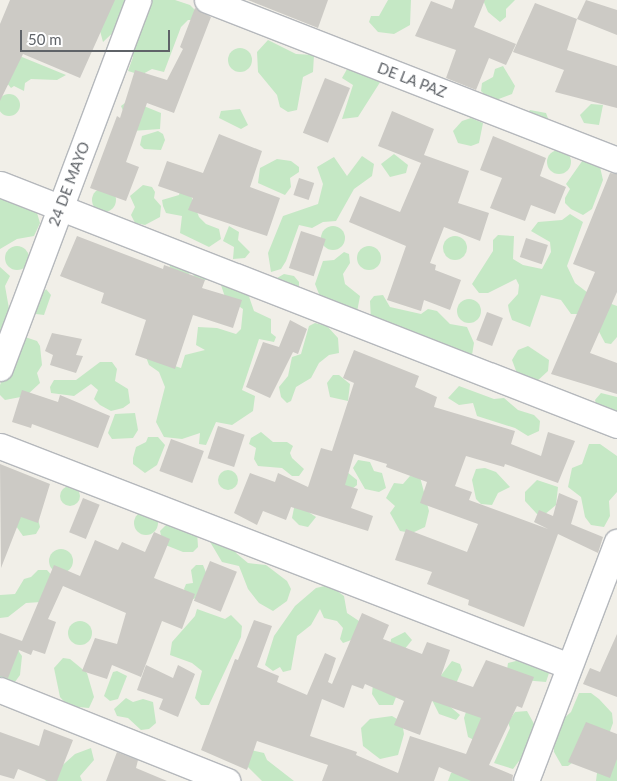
<!DOCTYPE html>
<html>
<head>
<meta charset="utf-8">
<style>
  body { margin:0 }
  #map { position:relative; width:617px; height:781px; overflow:hidden; background:#f1efe8; font-family:Lato,sans-serif }
  div>[style] { position:absolute }
  [style*='--x'] { left:calc(var(--x)*1px); top:calc(var(--y)*1px); width:calc(var(--w)*1px); rotate:calc(var(--a)*1deg) }
  .green>* { inset:0; background:#c5e8c5 }
  .round { border-radius:50% }
  .building>* { inset:0; background:#cccac5; transform-origin:0 0 }
  .roads { filter:drop-shadow(1px 0 #b5b8bc) drop-shadow(-1px 0 #b5b8bc) drop-shadow(0 1px #b5b8bc) drop-shadow(0 -1px #b5b8bc) }
  .minor>* { height:25px; margin:-12.5px; padding:0 12.5px; transform-origin:12.5px; border-radius:12.5px; background:#fff }
  span { translate:-50% -50%; white-space:nowrap; text-align:center; line-height:1.15; -webkit-text-stroke:4px #fff; paint-order:stroke }
  .street-label { font-size:15px; color:#5f6368 }
  .scale { position:absolute; left:20px; top:30px; width:150px; height:22px; box-sizing:border-box; border:2px solid #5f6368; border-top:0; padding-left:6px; font-size:15px; line-height:18px; white-space:nowrap; color:#5f6368; -webkit-text-stroke:4px #fff; paint-order:stroke }
</style>
</head>
<body>
<div id="map">
  <div class="green">
    <i style="clip-path:polygon(108px 0,126px 0,121px 25px,103px 42px,99px 27px)"></i>
    <i style="clip-path:polygon(152px 0,175px 0,190px 5px,198px 13px,197px 20px,188px 20px,181px 27px,164px 72px,152px 69px,141px 75px,128px 71px,133px 57px,128px 39px,133px 23px,146px 16px)"></i>
    <i style="clip-path:polygon(388px 0,411px 0,410px 25px,394px 34px,378px 32px,369px 22px,371px 16px,379px 16px)"></i>
    <i style="clip-path:polygon(483px 0,515px 0,506px 9px,506px 17px,500px 22px,488px 12px)"></i>
    <i style="clip-path:polygon(268px 40px,296px 54px,314px 55px,313px 72px,303px 77px,297px 110px,288px 112px,280px 107px,277px 95px,258px 72px,257px 52px)"></i>
    <i class="round" style="left:228px;top:48px;width:24px;height:24px"></i>
    <i style="clip-path:polygon(0 48px,66px 75px,57px 80px,31px 79px,25px 83px,24px 91px,14px 86px,11px 88px,6px 82px)"></i>
    <i style="clip-path:polygon(351px 62px,384px 76px,358px 117px,342px 119px,353px 85px,342px 78px)"></i>
    <i style="clip-path:polygon(503px 66px,515px 86px,512px 94px,496px 100px,488px 98px,481px 91px,482px 83px,493px 77px,495px 69px)"></i>
    <i class="round" style="left:-2px;top:94px;width:22px;height:22px"></i>
    <i style="clip-path:polygon(129px 100px,161px 113px,160px 129px,132px 131px,121px 106px)"></i>
    <i style="clip-path:polygon(591px 104px,603px 105px,599px 125px,584px 123px,580px 115px)"></i>
    <i style="clip-path:polygon(240px 109px,248px 125px,241px 129px,219px 118px,221px 111px)"></i>
    <i style="clip-path:polygon(530px 110px,546px 113px,549px 121px,525px 117px)"></i>
    <i style="clip-path:polygon(471px 118px,483px 123px,479px 143px,471px 146px,458px 143px,453px 131px,462px 121px)"></i>
    <i style="clip-path:polygon(158px 131px,163px 134px,165px 140px,161px 150px,144px 149px,140px 145px,142px 136px)"></i>
    <i class="round" style="left:547px;top:150px;width:24px;height:24px"></i>
    <i style="clip-path:polygon(394px 154px,408px 165px,406px 173px,390px 177px,381px 164px)"></i>
    <i style="clip-path:polygon(362px 156px,374px 164px,372px 176px,354px 189px,336px 221px,323px 222px,312px 228px,299px 225px,286px 261px,281px 269px,271px 272px,268px 253px,283px 216px,318px 204px,323px 184px,317px 167px,334px 157px,347px 176px)"></i>
    <i style="clip-path:polygon(585px 157px,600px 167px,603px 180px,592px 209px,583px 215px,571px 209px,565px 203px,565px 198px,570px 189px,566px 184px)"></i>
    <i style="clip-path:polygon(277px 159px,291px 161px,299px 167px,299px 172px,290px 178px,291px 187px,285px 195px,258px 183px,260px 168px)"></i>
    <i style="clip-path:polygon(184px 177px,199px 217px,206px 224px,219px 229px,221px 239px,209px 247px,180px 233px,182px 216px,166px 213px,163px 206px,162px 200px,179px 195px)"></i>
    <i style="clip-path:polygon(143px 185px,152px 187px,155px 192px,154px 198px,161px 206px,160px 217px,145px 225px,135px 223px,131px 215px,135px 207px,130px 196px)"></i>
    <i class="round" style="left:92px;top:188px;width:24px;height:24px"></i>
    <i style="clip-path:polygon(0 191px,35px 206px,40px 223px,34px 236px,17px 239px,0 249px)"></i>
    <i style="clip-path:polygon(570px 214px,583px 222px,567px 266px,575px 283px,592px 296px,580px 314px,571px 314px,561px 300px,541px 295px,530px 327px,512px 320px,509px 311px,508px 305px,518px 294px,519px 285px,516px 279px,488px 293px,479px 293px,472px 284px,493px 251px,493px 240px,498px 235px,514px 236px,513px 259px,523px 265px,542px 269px,551px 252px,550px 242px,531px 231px,538px 222px,562px 220px)"></i>
    <i style="clip-path:polygon(229px 226px,239px 232px,238px 240px,250px 252px,245px 258px,233px 259px,234px 247px,223px 241px)"></i>
    <i class="round" style="left:321px;top:226px;width:24px;height:24px"></i>
    <i class="round" style="left:443px;top:236px;width:24px;height:24px"></i>
    <i class="round" style="left:357px;top:246px;width:24px;height:24px"></i>
    <i class="round" style="left:5px;top:246px;width:24px;height:24px"></i>
    <i style="clip-path:polygon(344px 252px,349px 254px,350px 263px,343px 274px,345px 284px,360px 296px,357px 312px,328px 301px,319px 294px,315px 284px,323px 261px,334px 260px)"></i>
    <i style="clip-path:polygon(168px 259px,208px 279px,202px 281px,194px 278px,193px 272px,186px 275px,171px 271px)"></i>
    <i style="clip-path:polygon(0 267px,10px 276px,5px 286px,11px 320px,0 341px)"></i>
    <i style="clip-path:polygon(284px 274px,294px 276px,299px 282px,299px 291px,275px 285px,277px 278px)"></i>
    <i style="clip-path:polygon(225px 282px,245px 285px,254px 311px,271px 319px,271px 333px,276px 337px,274px 342px,259px 339px,242px 390px,255px 396px,253px 411px,232px 425px,216px 422px,206px 445px,199px 444px,200px 433px,182px 439px,164px 437px,156px 422px,165px 387px,159px 372px,149px 365px,146px 357px,181px 368px,185px 355px,205px 350px,196px 345px,198px 327px,217px 328px,236px 334px,241px 329px,243px 309px,225px 297px,221px 285px)"></i>
    <i style="clip-path:polygon(46px 289px,51px 295px,44px 315px,36px 314px,31px 310px)"></i>
    <i style="clip-path:polygon(383px 295px,390px 307px,421px 314px,428px 309px,437px 311px,450px 324px,467px 327px,474px 343px,472px 355px,371px 321px,370px 301px,374px 296px)"></i>
    <i class="round" style="left:457px;top:299px;width:24px;height:24px"></i>
    <i style="clip-path:polygon(606px 302px,617px 306px,617px 337px,611px 344px,605px 343px,595px 324px)"></i>
    <i style="clip-path:polygon(315px 323px,327px 326px,338px 338px,339px 353px,329px 355px,319px 363px,311px 378px,296px 387px,291px 401px,287px 403px,281px 397px,279px 387px,288px 376px,292px 357px,301px 354px,309px 326px)"></i>
    <i style="clip-path:polygon(25px 337px,37px 341px,40px 346px,42px 365px,37px 373px,40px 383px,26px 396px,5px 400px,0 395px,0 385px,17px 341px)"></i>
    <i style="clip-path:polygon(528px 346px,549px 360px,548px 371px,535px 383px,518px 376px,512px 360px,518px 350px)"></i>
    <i style="clip-path:polygon(100px 362px,112px 362px,117px 369px,115px 381px,128px 389px,130px 403px,123px 408px,111px 411px,100px 405px,94px 399px,98px 390px,91px 384px,74px 396px,51px 393px,50px 387px,54px 380px,76px 380px)"></i>
    <i style="clip-path:polygon(333px 375px,339px 375px,350px 384px,348px 401px,330px 397px,327px 383px)"></i>
    <i style="clip-path:polygon(459px 386px,494px 399px,504px 398px,518px 410px,534px 415px,540px 421px,539px 431px,528px 436px,515px 428px,477px 416px,473px 403px,459px 405px,448px 398px)"></i>
    <i style="clip-path:polygon(601px 393px,617px 397px,617px 413px,598px 412px,595px 400px)"></i>
    <i style="clip-path:polygon(135px 413px,138px 430px,133px 438px,112px 439px,108px 433px,115px 414px)"></i>
    <i style="clip-path:polygon(261px 432px,273px 442px,287px 442px,293px 446px,290px 453px,292px 458px,304px 469px,299px 476px,292px 476px,282px 468px,258px 466px,254px 459px,256px 448px,249px 444px,251px 438px)"></i>
    <i style="clip-path:polygon(148px 437px,158px 437px,165px 445px,157px 465px,145px 473px,133px 464px,133px 458px,136px 447px,146px 442px)"></i>
    <i style="clip-path:polygon(589px 444px,600px 444px,617px 456px,617px 492px,609px 501px,610px 516px,604px 527px,591px 525px,585px 517px,581px 497px,568px 487px,572px 468px,582px 464px)"></i>
    <i style="clip-path:polygon(358px 460px,370px 462px,374px 471px,382px 473px,386px 488px,379px 492px,365px 489px,353px 468px)"></i>
    <i style="clip-path:polygon(485px 468px,496px 472px,510px 487px,498px 493px,492px 505px,481px 504px,476px 499px,472px 480px,476px 469px)"></i>
    <i class="round" style="left:218px;top:470px;width:20px;height:20px"></i>
    <i style="clip-path:polygon(347px 472px,357px 480px,357px 485px,352px 489px,327px 478px)"></i>
    <i style="clip-path:polygon(410px 476px,420px 477px,429px 511px,425px 527px,412px 533px,400px 531px,390px 513px,395px 506px,386px 498px,394px 483px,403px 484px)"></i>
    <i style="clip-path:polygon(537px 480px,558px 487px,556px 505px,544px 515px,537px 514px,525px 501px,525px 492px)"></i>
    <i class="round" style="left:60px;top:486px;width:20px;height:20px"></i>
    <i style="clip-path:polygon(295px 503px,316px 517px,308px 527px,299px 525px,292px 518px)"></i>
    <i class="round" style="left:134px;top:511px;width:24px;height:24px"></i>
    <i style="clip-path:polygon(17px 515px,37px 515px,40px 527px,36px 534px,23px 536px,16px 526px)"></i>
    <i style="clip-path:polygon(169px 522px,197px 532px,198px 547px,193px 552px,183px 552px,163px 544px,160px 531px)"></i>
    <i style="clip-path:polygon(203px 530px,234px 541px,236px 553px,248px 563px,266px 565px,287px 581px,291px 589px,287px 601px,273px 611px,259px 603px,248px 589px,239px 566px,222px 562px)"></i>
    <i class="round" style="left:49px;top:549px;width:24px;height:24px"></i>
    <i style="clip-path:polygon(196px 565px,203px 565px,207px 575px,199px 596px,190px 601px,184px 589px,186px 584px,193px 583px,191px 570px)"></i>
    <i style="clip-path:polygon(38px 570px,47px 570px,55px 579px,41px 602px,26px 603px,8px 617px,0 618px,0 595px,15px 594px,24px 579px,31px 577px)"></i>
    <i style="clip-path:polygon(329px 585px,344px 596px,347px 613px,362px 623px,357px 638px,343px 643px,340px 639px,343px 628px,337px 621px,324px 618px,320px 609px,311px 625px,297px 636px,291px 670px,283px 672px,280px 667px,273px 671px,265px 665px,274px 636px,295px 606px,316px 588px)"></i>
    <i style="clip-path:polygon(197px 609px,225px 619px,231px 615px,242px 626px,241px 637px,209px 705px,201px 705px,195px 698px,202px 671px,192px 663px,170px 655px,172px 642px,195px 616px)"></i>
    <i class="round" style="left:68px;top:621px;width:24px;height:24px"></i>
    <i style="clip-path:polygon(405px 632px,412px 640px,404px 650px,390px 647px,391px 639px)"></i>
    <i style="clip-path:polygon(17px 649px,22px 656px,20px 675px,12px 686px,0 680px,0 652px)"></i>
    <i style="clip-path:polygon(63px 658px,70px 659px,87px 673px,94px 697px,89px 708px,68px 706px,60px 697px,54px 668px)"></i>
    <i style="clip-path:polygon(520px 660px,543px 667px,549px 673px,546px 682px,523px 680px,507px 670px,508px 663px)"></i>
    <i style="clip-path:polygon(452px 661px,460px 664px,462px 670px,447px 704px,460px 715px,456px 720px,439px 714px,430px 696px,432px 687px)"></i>
    <i style="clip-path:polygon(117px 671px,127px 676px,118px 699px,110px 701px,104px 696px,113px 672px)"></i>
    <i style="clip-path:polygon(373px 684px,396px 697px,393px 705px,379px 705px,372px 694px)"></i>
    <i style="clip-path:polygon(489px 690px,476px 741px,468px 737px,464px 718px,468px 706px)"></i>
    <i style="clip-path:polygon(579px 693px,591px 693px,599px 699px,612px 713px,613px 723px,609px 734px,568px 766px,562px 766px,554px 752px,554px 742px,561px 721px,571px 712px)"></i>
    <i style="clip-path:polygon(126px 698px,133px 702px,143px 699px,153px 702px,156px 723px,149px 729px,141px 730px,128px 718px,117px 716px,114px 709px)"></i>
    <i style="clip-path:polygon(527px 711px,539px 733px,529px 757px,519px 761px,513px 769px,494px 763px,510px 728px,508px 722px,515px 712px)"></i>
    <i style="clip-path:polygon(392px 716px,402px 722px,404px 734px,398px 755px,380px 759px,363px 746px,361px 728px,370px 719px)"></i>
    <i style="clip-path:polygon(91px 748px,94px 760px,80px 776px,82px 781px,45px 781px,75px 754px)"></i>
    <i style="clip-path:polygon(251px 750px,264px 753px,267px 760px,294px 781px,262px 781px,245px 764px)"></i>
    <i style="clip-path:polygon(617px 750px,617px 781px,596px 781px,597px 773px)"></i>
    <i style="clip-path:polygon(464px 768px,480px 781px,448px 781px,451px 773px)"></i>
  </div>
  <div class="building">
    <i style="clip-path:polygon(10px 0,115px 0,80px 78px,23px 54px,0 101px,0 24px)"></i>
    <i style="clip-path:polygon(248px 0,328px 0,318px 28px)"></i>
    <i style="clip-path:polygon(455px 0,485px 0,474px 27px,516px 44px,506px 65px,489px 58px,476px 90px,446px 78px,456px 50px,415px 36px,431px 1px,452px 9px)"></i>
    <i style="clip-path:polygon(586px 0,617px 10px,617px 35px,577px 19px,567px 50px,617px 66px,617px 108px,555px 92px,564px 70px,513px 52px,535px 3px,577px 19px)"></i>
    <i style="clip-path:polygon(195px 8px,211px 17px,174px 113px,147px 103px,126px 162px,139px 167px,126px 201px,90px 188px,117px 116px,120px 118px,135px 70px,167px 80px,183px 49px,180px 47px)"></i>
    <i style="left:325px;top:78px;width:27px;height:59px;rotate:22deg"></i>
    <i style="clip-path:polygon(392px 111px,434px 129px,424px 155px,469px 171px,458px 203px,489px 213px,480px 241px,444px 227px,430px 263px,436px 265px,435px 270px,461px 280px,450px 310px,424px 300px,421px 311px,387px 300px,406px 246px,349px 222px,360px 196px,400px 212px,421px 163px,378px 146px)"></i>
    <i style="clip-path:polygon(219px 134px,262px 151px,250px 187px,280px 198px,267px 236px,188px 210px,193px 198px,158px 186px,167px 161px,203px 173px)"></i>
    <i style="clip-path:polygon(493px 136px,546px 158px,540px 176px,566px 187px,555px 214px,531px 205px,525px 221px,490px 208px,502px 178px,480px 170px)"></i>
    <i style="clip-path:polygon(610px 173px,617px 174px,617px 292px,590px 353px,617px 363px,617px 394px,551px 374px,595px 272px,573px 264px)"></i>
    <i style="left:299px;top:178px;width:16px;height:18px;rotate:18deg"></i>
    <i style="left:301px;top:231px;width:26px;height:39px;rotate:18deg"></i>
    <i style="clip-path:polygon(77px 236px,163px 269px,164px 265px,205px 280px,202px 288px,242px 300px,233px 328px,193px 315px,175px 369px,135px 355px,146px 320px,101px 303px,104px 293px,60px 276px)"></i>
    <i style="left:526px;top:238px;width:23px;height:20px;rotate:18deg"></i>
    <i style="left:487px;top:312px;width:17px;height:30px;rotate:21deg"></i>
    <i style="clip-path:polygon(290px 320px,307px 329px,298px 354px,293px 352px,270px 398px,246px 387px,263px 342px,279px 347px)"></i>
    <i style="clip-path:polygon(52px 333px,82px 339px,76px 355px,83px 356px,76px 373px,50px 365px,53px 355px,45px 351px)"></i>
    <i style="clip-path:polygon(354px 350px,419px 376px,415px 387px,437px 397px,434px 407px,515px 431px,511px 444px,541px 456px,548px 432px,575px 441px,558px 483px,505px 464px,504px 467px,466px 456px,455px 486px,472px 492px,469px 500px,548px 529px,534px 522px,539px 510px,553px 516px,559px 493px,578px 501px,571px 524px,603px 537px,598px 553px,558px 534px,524px 627px,468px 605px,469px 600px,427px 584px,432px 572px,395px 560px,406px 529px,467px 552px,478px 524px,420px 503px,427px 482px,386px 467px,387px 464px,354px 454px,345px 485px,358px 489px,351px 508px,373px 516px,368px 531px,291px 507px,286px 520px,263px 511px,257px 525px,234px 513px,250px 473px,275px 482px,278px 473px,308px 487px,321px 448px,332px 451px,354px 383px,343px 378px)"></i>
    <i style="clip-path:polygon(22px 390px,58px 402px,60px 395px,110px 416px,98px 448px,32px 424px,31px 428px,12px 422px)"></i>
    <i style="left:218px;top:426px;width:28px;height:34px;rotate:18deg"></i>
    <i style="left:171px;top:439px;width:35px;height:34px;rotate:20deg"></i>
    <i style="clip-path:polygon(0 464px,50px 484px,38px 523px,21px 517px,1px 568px)"></i>
    <i style="left:83px;top:498px;width:18px;height:37px;rotate:22deg"></i>
    <i style="clip-path:polygon(154px 532px,170px 539px,154px 578px,195px 594px,182px 629px,162px 621px,141px 677px,112px 665px,107px 679px,82px 671px,95px 638px,117px 644px,126px 613px,63px 586px,48px 619px,56px 622px,45px 654px,33px 650px,31px 655px,19px 650px,8px 678px,0 676px,0 633px,22px 641px,54px 565px,80px 576px,95px 540px,118px 550px,122px 542px,145px 552px)"></i>
    <i style="left:210px;top:561px;width:29px;height:43px;rotate:22deg"></i>
    <i style="clip-path:polygon(evenodd,362px 613px,389px 625px,383px 639px,422px 654px,427px 642px,450px 650px,441px 676px,473px 687px,486px 660px,534px 677px,522px 708px,517px 706px,489px 765px,513px 775px,512px 781px,471px 781px,439px 767px,434px 781px,322px 781px,328px 765px,257px 741px,247px 770px,201px 750px,235px 659px,238px 660px,254px 620px,272px 626px,257px 667px,279px 676px,277px 682px,307px 695px,325px 653px,336px 658px,328px 682px,332px 684px,362px 613px,365px 684px,404px 701px,394px 725px,420px 735px,432px 701px,481px 718px,466px 754px,410px 736px,398px 773px,356px 755px,357px 752px,310px 736px,322px 699px,344px 708px,352px 685px,363px 689px,365px 684px)"></i>
    <i style="clip-path:polygon(617px 634px,617px 697px,583px 684px,590px 668px,600px 672px)"></i>
    <i style="clip-path:polygon(146px 665px,173px 678px,178px 665px,195px 674px,178px 717px,159px 709px,163px 699px,137px 690px)"></i>
    <i style="clip-path:polygon(586px 722px,617px 734px,617px 759px,610px 778px,568px 762px)"></i>
    <i style="clip-path:polygon(44px 729px,73px 740px,57px 781px,48px 781px,18px 769px,14px 779px,0 775px,0 732px,39px 746px)"></i>
    <i style="clip-path:polygon(117px 752px,138px 760px,136px 768px,167px 781px,106px 781px)"></i>
  </div>
  <div class="roads">
    <div class="minor">
      <i style="--x:207;--y:0;--w:440;--a:21.3"></i>
      <i style="--x:0;--y:184;--w:662;--a:21.34"></i>
      <i style="--x:0;--y:368;--w:393;--a:-69.4"></i>
      <i style="--x:0;--y:446;--w:610;--a:21.14"></i>
      <i style="--x:0;--y:690;--w:245;--a:21.8"></i>
      <i style="--x:526;--y:781;--w:256;--a:-69.2"></i>
    </div>
  </div>
  <div class="street-label">
    <span style="left:412px;top:80px;rotate:21deg">DE LA PAZ</span>
    <span style="left:69px;top:184px;rotate:-69deg">24 DE MAYO</span>
  </div>
  <div class="scale">50 m</div>
</div>
</body>
</html>
